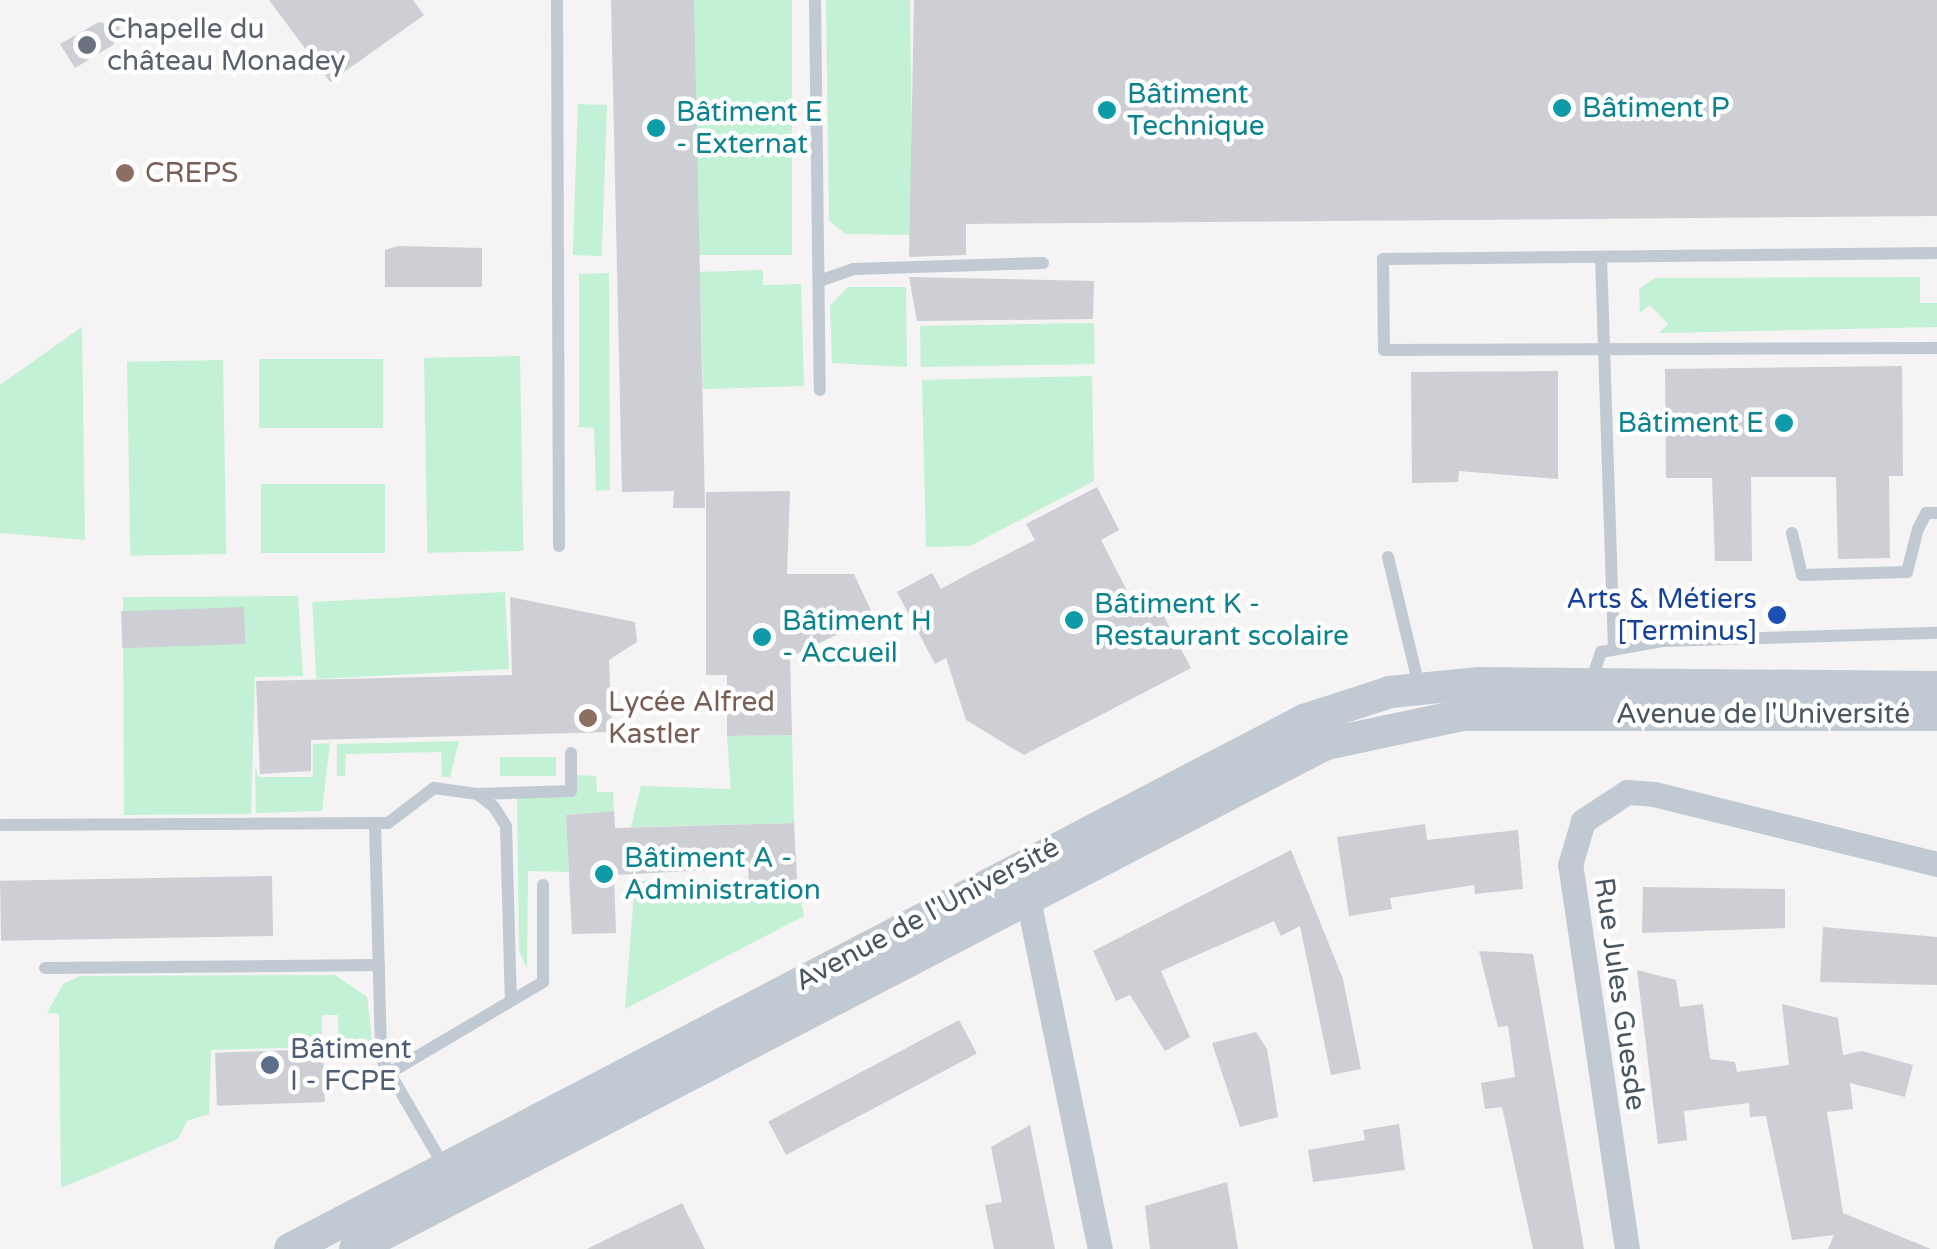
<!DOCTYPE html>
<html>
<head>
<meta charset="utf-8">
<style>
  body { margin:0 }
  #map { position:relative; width:1937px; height:1249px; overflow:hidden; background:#f5f3f3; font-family:"Varela Round",sans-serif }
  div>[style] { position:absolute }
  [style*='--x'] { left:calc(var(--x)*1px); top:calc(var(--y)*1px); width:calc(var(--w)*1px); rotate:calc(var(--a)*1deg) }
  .green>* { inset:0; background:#c3f1d5; transform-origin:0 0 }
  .building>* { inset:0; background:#cdcfd5; transform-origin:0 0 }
  .service>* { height:12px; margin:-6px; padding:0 6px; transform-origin:6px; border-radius:6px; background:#c1cad2 }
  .minor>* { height:25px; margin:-12.5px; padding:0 12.5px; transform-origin:12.5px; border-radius:12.5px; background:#c1cad2 }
  .tertiary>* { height:32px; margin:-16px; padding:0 16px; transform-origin:16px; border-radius:16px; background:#c1cad2 }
  .dots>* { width:28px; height:28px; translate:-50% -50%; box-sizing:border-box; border:5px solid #fff; border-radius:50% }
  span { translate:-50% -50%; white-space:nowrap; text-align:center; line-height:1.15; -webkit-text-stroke:9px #fff; paint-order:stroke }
  .worship-label { font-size:28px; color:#5b616d }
  .left { translate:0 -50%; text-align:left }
  .culture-label { font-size:28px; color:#0d838f }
  .right { translate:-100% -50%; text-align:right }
  .education-label { font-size:28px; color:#785e54 }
  .transit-label { font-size:28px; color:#164399 }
  .street-label { font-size:28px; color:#4a5661 }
  .service-label { font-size:28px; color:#4e5e75 }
</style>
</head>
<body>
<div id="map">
  <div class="green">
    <i style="left:694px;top:0;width:98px;height:255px"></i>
    <i style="clip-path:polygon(826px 0,910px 0,913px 235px,845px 234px,829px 220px)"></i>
    <i style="left:578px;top:104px;width:29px;height:151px;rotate:2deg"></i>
    <i style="clip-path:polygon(763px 270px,763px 285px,801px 284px,804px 386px,703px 389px,700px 272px)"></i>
    <i style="clip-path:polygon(609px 273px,610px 490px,596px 491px,594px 428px,579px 427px,579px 274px)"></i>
    <i style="clip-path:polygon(1920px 277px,1920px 303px,1937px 303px,1937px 327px,1659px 333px,1668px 324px,1650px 305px,1640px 313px,1639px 289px,1655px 278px)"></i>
    <i style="clip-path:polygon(848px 287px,906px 287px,907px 367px,832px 363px,830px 306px)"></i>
    <i style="left:1094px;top:323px;width:41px;height:174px;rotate:89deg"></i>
    <i style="clip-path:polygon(82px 327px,85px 540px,0 533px,0 385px)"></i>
    <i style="left:520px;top:356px;width:195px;height:96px;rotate:89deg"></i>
    <i style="left:259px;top:359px;width:124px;height:69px"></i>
    <i style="left:223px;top:360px;width:194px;height:96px;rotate:89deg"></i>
    <i style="clip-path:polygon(1092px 376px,1094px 481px,970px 546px,926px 547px,922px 380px)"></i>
    <i style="left:261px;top:484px;width:124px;height:69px"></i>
    <i style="left:505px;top:592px;width:77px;height:193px;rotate:87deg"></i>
    <i style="clip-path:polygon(298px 596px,303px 676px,255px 677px,251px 814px,124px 815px,123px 597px)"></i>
    <i style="clip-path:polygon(792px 735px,794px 823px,631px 827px,641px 786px,731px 789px,727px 736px)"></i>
    <i style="clip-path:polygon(459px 741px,450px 777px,442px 777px,441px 752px,346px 754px,345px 776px,337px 776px,337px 744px)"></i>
    <i style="clip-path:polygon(330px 743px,322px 811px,256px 813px,255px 765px,258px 777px,313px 777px,313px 744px)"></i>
    <i style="left:500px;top:757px;width:56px;height:19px"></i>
    <i style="clip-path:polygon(575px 775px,596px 776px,597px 792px,613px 792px,614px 811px,566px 815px,569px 872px,528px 871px,527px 968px,519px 951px,517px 796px,574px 794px)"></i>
    <i style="clip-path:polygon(797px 880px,804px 916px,625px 1009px,635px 881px)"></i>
    <i style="clip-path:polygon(335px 975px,367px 997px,373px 1047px,367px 1058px,339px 1059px,338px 1015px,322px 1015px,322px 1047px,211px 1050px,209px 1114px,187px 1121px,178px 1139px,61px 1188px,59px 1014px,47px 1013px,63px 984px,80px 976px)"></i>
  </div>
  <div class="building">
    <i style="clip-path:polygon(269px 0,413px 0,424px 15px,330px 82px)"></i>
    <i style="clip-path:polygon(611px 0,694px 0,705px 508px,673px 508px,674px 491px,622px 492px)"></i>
    <i style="clip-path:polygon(914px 0,1937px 0,1937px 216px,966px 224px,966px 255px,909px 257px)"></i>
    <i style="clip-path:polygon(99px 22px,120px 27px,113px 45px,75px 68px,60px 44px)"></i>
    <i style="clip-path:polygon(398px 246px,482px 248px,482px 287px,385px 287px,385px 250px)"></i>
    <i style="clip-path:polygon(909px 277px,1094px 281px,1093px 319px,917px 321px)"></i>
    <i style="clip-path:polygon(1902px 366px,1903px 476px,1889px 476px,1890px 558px,1838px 559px,1836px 477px,1751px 477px,1752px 561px,1715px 561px,1712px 478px,1666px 478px,1665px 369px)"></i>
    <i style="clip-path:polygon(1558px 371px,1558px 479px,1459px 471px,1458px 482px,1412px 483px,1411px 372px)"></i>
    <i style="clip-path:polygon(1097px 487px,1119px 530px,1101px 540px,1140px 616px,1159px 607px,1191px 668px,1024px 755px,966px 720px,946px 658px,935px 664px,897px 592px,932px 573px,941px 589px,972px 572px,1035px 540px,1026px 524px)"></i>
    <i style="clip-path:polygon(790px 491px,787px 574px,854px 574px,874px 617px,790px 657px,792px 735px,727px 736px,727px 675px,706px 675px,706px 492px)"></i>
    <i style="clip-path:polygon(510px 597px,635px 622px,637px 642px,609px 660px,612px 732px,311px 740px,311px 771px,260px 774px,256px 681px,512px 675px)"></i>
    <i style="left:244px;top:607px;width:37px;height:123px;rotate:88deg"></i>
    <i style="clip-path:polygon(614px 811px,615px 828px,794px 823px,797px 880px,749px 882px,748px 868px,614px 875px,616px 933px,572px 934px,566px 815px)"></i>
    <i style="clip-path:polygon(1425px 824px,1427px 840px,1518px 830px,1523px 889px,1475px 894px,1474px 885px,1390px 898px,1392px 909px,1349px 916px,1337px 837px)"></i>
    <i style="clip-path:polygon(1291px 850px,1343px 979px,1361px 1069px,1331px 1075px,1300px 926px,1281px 936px,1274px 921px,1161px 971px,1190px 1037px,1165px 1051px,1130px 995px,1116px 1001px,1093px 951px)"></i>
    <i style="left:272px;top:876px;width:60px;height:272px;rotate:89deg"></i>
    <i style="clip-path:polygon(1643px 887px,1785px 889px,1785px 928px,1642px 933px)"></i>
    <i style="clip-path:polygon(1823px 927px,1937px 937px,1937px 985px,1820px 982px)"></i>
    <i style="clip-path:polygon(1479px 951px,1533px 954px,1584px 1249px,1533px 1249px,1502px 1107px,1485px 1109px,1481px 1083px,1515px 1077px,1508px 1026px,1498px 1027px)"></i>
    <i style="clip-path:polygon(1637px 970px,1676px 980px,1680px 1007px,1703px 1004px,1710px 1059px,1735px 1062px,1737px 1072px,1789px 1065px,1782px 1004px,1838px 1018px,1843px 1055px,1862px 1051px,1913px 1065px,1905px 1097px,1850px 1083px,1853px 1109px,1827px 1112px,1843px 1213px,1931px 1249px,1828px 1249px,1834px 1235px,1792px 1240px,1766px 1116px,1750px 1117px,1749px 1103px,1684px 1111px,1687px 1140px,1658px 1144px)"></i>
    <i style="left:959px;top:1020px;width:38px;height:216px;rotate:62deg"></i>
    <i style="clip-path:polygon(1256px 1032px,1267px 1049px,1278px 1117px,1240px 1127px,1212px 1043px)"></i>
    <i style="left:323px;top:1049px;width:53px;height:108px;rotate:88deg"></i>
    <i style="clip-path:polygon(1399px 1124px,1405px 1170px,1313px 1182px,1308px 1150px,1365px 1140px,1363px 1130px)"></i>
    <i style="clip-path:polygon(1030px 1125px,1055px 1249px,994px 1249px,985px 1205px,1002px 1202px,991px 1147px)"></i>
    <i style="clip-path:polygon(1227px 1182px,1238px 1249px,1150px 1249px,1145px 1206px)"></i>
    <i style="clip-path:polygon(682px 1203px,705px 1249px,587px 1249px,642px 1222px)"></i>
  </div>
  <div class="service">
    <i style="--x:557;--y:0;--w:546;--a:89.79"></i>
    <i style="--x:815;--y:0;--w:390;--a:89.3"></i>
    <i style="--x:1937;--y:253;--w:554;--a:179.38"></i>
    <i style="--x:1383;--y:259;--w:91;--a:89.4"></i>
    <i style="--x:1384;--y:350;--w:553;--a:-0.21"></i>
    <i style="--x:1601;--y:257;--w:391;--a:88.1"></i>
    <i style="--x:819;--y:281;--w:36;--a:-19"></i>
    <i style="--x:853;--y:269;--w:190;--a:-1.8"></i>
    <i style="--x:1792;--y:533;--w:43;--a:76.6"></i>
    <i style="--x:1802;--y:575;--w:105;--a:-1.6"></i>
    <i style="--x:1907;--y:572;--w:44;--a:-75.7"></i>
    <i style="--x:1918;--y:529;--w:18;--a:-63"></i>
    <i style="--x:1926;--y:513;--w:11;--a:0"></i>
    <i style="--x:1388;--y:557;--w:133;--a:76.5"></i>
    <i style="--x:1590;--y:684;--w:34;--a:-71"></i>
    <i style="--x:1601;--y:652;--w:62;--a:-10.2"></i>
    <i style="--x:1662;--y:641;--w:275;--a:-1.7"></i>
    <i style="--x:477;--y:794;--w:94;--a:-1.8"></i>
    <i style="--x:571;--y:791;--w:38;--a:-90"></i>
    <i style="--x:375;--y:823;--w:13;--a:0"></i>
    <i style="--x:388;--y:823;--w:58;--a:-37.3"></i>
    <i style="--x:434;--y:788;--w:43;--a:7.9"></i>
    <i style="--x:477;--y:794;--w:21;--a:37"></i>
    <i style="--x:494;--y:807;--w:22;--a:58"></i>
    <i style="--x:506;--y:826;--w:175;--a:88.4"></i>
    <i style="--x:0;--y:825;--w:375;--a:-0.3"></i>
    <i style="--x:375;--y:823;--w:235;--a:88.5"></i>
    <i style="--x:381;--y:1058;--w:127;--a:59.8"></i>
    <i style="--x:45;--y:968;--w:334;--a:-0.5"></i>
    <i style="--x:391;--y:1072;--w:177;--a:-30.6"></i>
    <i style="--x:543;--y:982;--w:97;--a:-90"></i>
  </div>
  <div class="minor">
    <i style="--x:1028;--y:899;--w:357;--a:78.4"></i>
    <i style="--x:1627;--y:1249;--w:388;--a:-98.4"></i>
    <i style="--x:1570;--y:865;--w:46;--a:-73.5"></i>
    <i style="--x:1583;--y:821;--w:53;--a:-33.4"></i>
    <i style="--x:1627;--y:792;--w:27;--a:4"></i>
    <i style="--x:1654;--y:794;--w:292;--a:13.9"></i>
  </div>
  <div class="tertiary">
    <i style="--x:290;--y:1249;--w:1144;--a:-27.55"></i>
    <i style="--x:1304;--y:720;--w:90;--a:-18"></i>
    <i style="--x:1390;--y:692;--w:89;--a:-5.8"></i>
    <i style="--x:1479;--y:683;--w:458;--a:0.5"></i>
    <i style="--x:355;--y:1249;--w:1094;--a:-27.48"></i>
    <i style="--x:1326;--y:744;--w:139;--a:-12"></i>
    <i style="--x:1462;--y:715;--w:475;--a:0"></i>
  </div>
  <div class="dots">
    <i style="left:87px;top:45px;background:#6b7280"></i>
    <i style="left:1562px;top:108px;background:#0f9aa8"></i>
    <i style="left:1107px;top:110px;background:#0f9aa8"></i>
    <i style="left:656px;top:128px;background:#0f9aa8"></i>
    <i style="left:125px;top:173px;background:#8d6e63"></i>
    <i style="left:1784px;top:423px;background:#0f9aa8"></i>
    <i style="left:1777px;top:615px;background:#1a4fb4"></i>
    <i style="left:1074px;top:620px;background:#0f9aa8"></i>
    <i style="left:762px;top:637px;background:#0f9aa8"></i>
    <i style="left:588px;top:718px;background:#8d6e63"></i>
    <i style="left:604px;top:874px;background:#0f9aa8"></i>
    <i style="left:270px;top:1065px;background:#5c6f8a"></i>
  </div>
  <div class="worship-label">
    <span class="left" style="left:107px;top:45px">Chapelle du<br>château Monadey</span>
  </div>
  <div class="culture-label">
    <span class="left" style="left:1127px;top:110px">Bâtiment<br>Technique</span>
    <span class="left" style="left:1582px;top:108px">Bâtiment P</span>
    <span class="left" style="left:676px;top:128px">Bâtiment E<br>- Externat</span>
    <span class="right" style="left:1764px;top:423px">Bâtiment E</span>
    <span class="left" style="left:1094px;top:620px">Bâtiment K -<br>Restaurant scolaire</span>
    <span class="left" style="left:782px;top:637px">Bâtiment H<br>- Accueil</span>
    <span class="left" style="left:624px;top:874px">Bâtiment A -<br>Administration</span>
  </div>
  <div class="education-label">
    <span class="left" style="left:145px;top:173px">CREPS</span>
    <span class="left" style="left:608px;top:718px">Lycée Alfred<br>Kastler</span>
  </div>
  <div class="transit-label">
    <span class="right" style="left:1757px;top:615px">Arts &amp; Métiers<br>[Terminus]</span>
  </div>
  <div class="street-label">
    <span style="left:1763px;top:714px">Avenue de l'Université</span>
    <span style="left:927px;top:914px;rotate:-28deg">Avenue de l'Université</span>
    <span style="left:1620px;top:994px;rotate:82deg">Rue Jules Guesde</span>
  </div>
  <div class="service-label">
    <span class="left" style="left:290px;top:1065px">Bâtiment<br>I - FCPE</span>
  </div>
</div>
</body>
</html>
